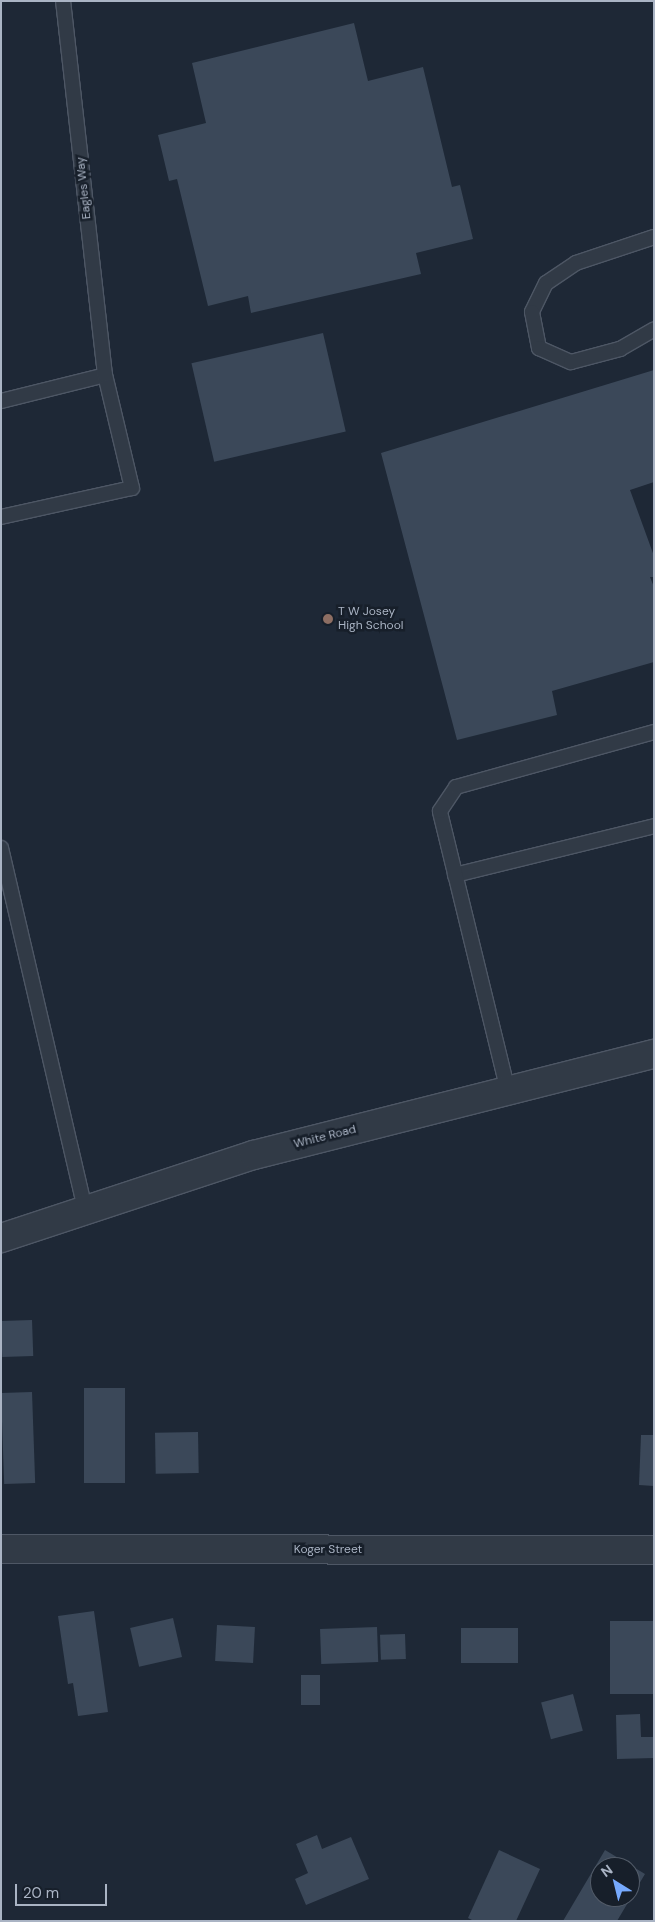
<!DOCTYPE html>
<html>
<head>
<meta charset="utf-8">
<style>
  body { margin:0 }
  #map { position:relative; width:655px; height:1922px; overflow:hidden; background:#1e2836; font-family:"DM Sans",sans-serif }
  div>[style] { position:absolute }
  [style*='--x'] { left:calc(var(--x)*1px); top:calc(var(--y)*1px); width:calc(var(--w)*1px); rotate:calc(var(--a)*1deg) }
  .building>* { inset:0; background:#3b4859; transform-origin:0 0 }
  .roads { filter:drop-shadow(1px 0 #4e5765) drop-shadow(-1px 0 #4e5765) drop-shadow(0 1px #4e5765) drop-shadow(0 -1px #4e5765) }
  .lane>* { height:14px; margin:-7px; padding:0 7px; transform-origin:7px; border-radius:7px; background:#313a46 }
  .street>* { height:28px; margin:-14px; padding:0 14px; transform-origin:14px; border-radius:14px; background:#313a46 }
  .dots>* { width:14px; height:14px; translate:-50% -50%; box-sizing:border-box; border:2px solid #171f2a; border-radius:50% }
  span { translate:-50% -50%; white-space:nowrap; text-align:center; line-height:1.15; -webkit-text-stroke:5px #171f2a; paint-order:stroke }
  .street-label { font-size:12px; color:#aab4c4 }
  .poi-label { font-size:12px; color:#aab4c4 }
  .left { translate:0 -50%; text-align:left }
  .frame { position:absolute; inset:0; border:2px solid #aab4c4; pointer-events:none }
  .north { position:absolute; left:590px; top:1857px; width:50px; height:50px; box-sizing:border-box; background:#171f2a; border:1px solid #525b68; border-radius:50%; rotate:324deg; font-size:14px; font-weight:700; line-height:20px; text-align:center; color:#aab4c4 }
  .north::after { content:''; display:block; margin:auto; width:18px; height:22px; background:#76a9fd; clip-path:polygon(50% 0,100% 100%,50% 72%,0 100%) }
  .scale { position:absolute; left:15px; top:1884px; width:92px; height:22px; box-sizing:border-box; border:2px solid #aab4c4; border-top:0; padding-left:6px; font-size:15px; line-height:18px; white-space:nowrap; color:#aab4c4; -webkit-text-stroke:4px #171f2a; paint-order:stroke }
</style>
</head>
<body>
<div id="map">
  <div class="building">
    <i style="clip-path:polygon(354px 23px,368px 81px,423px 67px,452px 187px,460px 185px,473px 239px,416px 253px,421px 274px,251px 313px,248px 296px,208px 306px,177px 179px,169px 181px,158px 135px,206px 123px,192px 63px)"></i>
    <i style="left:323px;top:333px;width:101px;height:135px;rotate:77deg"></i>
    <i style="clip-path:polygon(654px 370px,654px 482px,630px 490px,654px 556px,654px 577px,650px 577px,654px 587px,654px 662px,552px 691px,557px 715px,457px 740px,381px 453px)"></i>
    <i style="left:32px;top:1320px;width:36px;height:31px;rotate:88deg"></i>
    <i style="left:84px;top:1388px;width:41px;height:95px"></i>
    <i style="left:32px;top:1392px;width:91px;height:31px;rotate:88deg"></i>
    <i style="left:198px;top:1432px;width:41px;height:43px;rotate:89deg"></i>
    <i style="clip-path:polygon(641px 1435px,654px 1435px,654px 1486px,639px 1485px)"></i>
    <i style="clip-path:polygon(94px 1611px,108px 1712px,78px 1716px,73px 1683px,68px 1684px,58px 1616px)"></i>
    <i style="left:173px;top:1618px;width:40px;height:44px;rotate:77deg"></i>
    <i style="left:654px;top:1621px;width:73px;height:44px;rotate:90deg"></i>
    <i style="left:217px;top:1625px;width:38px;height:36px;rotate:3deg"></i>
    <i style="left:377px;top:1627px;width:35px;height:57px;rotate:88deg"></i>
    <i style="left:461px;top:1628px;width:57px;height:35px"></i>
    <i style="left:405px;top:1634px;width:25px;height:25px;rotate:88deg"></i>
    <i style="left:301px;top:1675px;width:19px;height:30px"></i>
    <i style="left:573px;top:1694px;width:38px;height:33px;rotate:75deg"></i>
    <i style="clip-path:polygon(640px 1714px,641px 1737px,654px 1737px,654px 1758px,617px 1759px,616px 1715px)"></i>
    <i style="clip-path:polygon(317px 1835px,322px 1849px,351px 1837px,369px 1879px,306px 1905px,295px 1879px,308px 1873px,296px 1844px)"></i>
    <i style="clip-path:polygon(499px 1850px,540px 1869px,516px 1921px,474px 1921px,468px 1918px)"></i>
    <i style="clip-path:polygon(evenodd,605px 1850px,645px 1874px,617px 1921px,563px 1921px,605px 1850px,600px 1867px,630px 1867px,630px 1897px,600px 1897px,600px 1867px)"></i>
  </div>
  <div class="roads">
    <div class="lane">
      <i style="--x:654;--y:237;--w:82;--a:161.6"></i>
      <i style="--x:576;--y:263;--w:36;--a:146"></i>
      <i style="--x:546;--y:283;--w:32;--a:116"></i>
      <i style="--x:532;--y:312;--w:37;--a:79"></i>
      <i style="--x:539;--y:348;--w:35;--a:24"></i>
      <i style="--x:571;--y:362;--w:51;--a:-14.9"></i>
      <i style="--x:620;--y:349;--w:39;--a:-30"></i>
      <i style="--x:1;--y:401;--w:107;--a:-14"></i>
      <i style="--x:1;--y:517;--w:134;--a:-12.5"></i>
      <i style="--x:132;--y:488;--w:116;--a:-103.4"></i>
      <i style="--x:105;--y:375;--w:376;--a:-96.4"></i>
      <i style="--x:1;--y:848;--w:371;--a:76.9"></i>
      <i style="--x:455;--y:875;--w:205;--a:-13.8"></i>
      <i style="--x:508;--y:1091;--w:288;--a:-103.7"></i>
      <i style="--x:440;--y:811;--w:29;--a:-56"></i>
      <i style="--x:456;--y:787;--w:205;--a:-15.5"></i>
    </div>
    <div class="street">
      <i style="--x:1;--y:1238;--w:266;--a:-18.2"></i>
      <i style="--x:254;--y:1155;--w:413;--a:-14.2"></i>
      <i style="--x:1;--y:1549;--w:653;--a:0.09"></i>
    </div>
  </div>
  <div class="dots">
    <i style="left:328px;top:619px;background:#8d6e63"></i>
  </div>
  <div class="street-label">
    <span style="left:84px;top:188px;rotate:-96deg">Eagles Way</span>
    <span style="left:325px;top:1137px;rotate:-14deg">White Road</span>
    <span style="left:328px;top:1550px">Koger Street</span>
  </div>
  <div class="poi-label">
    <span class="left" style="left:338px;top:619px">T W Josey<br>High School</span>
  </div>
  <div class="frame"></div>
  <div class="north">N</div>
  <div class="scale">20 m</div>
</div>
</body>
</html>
